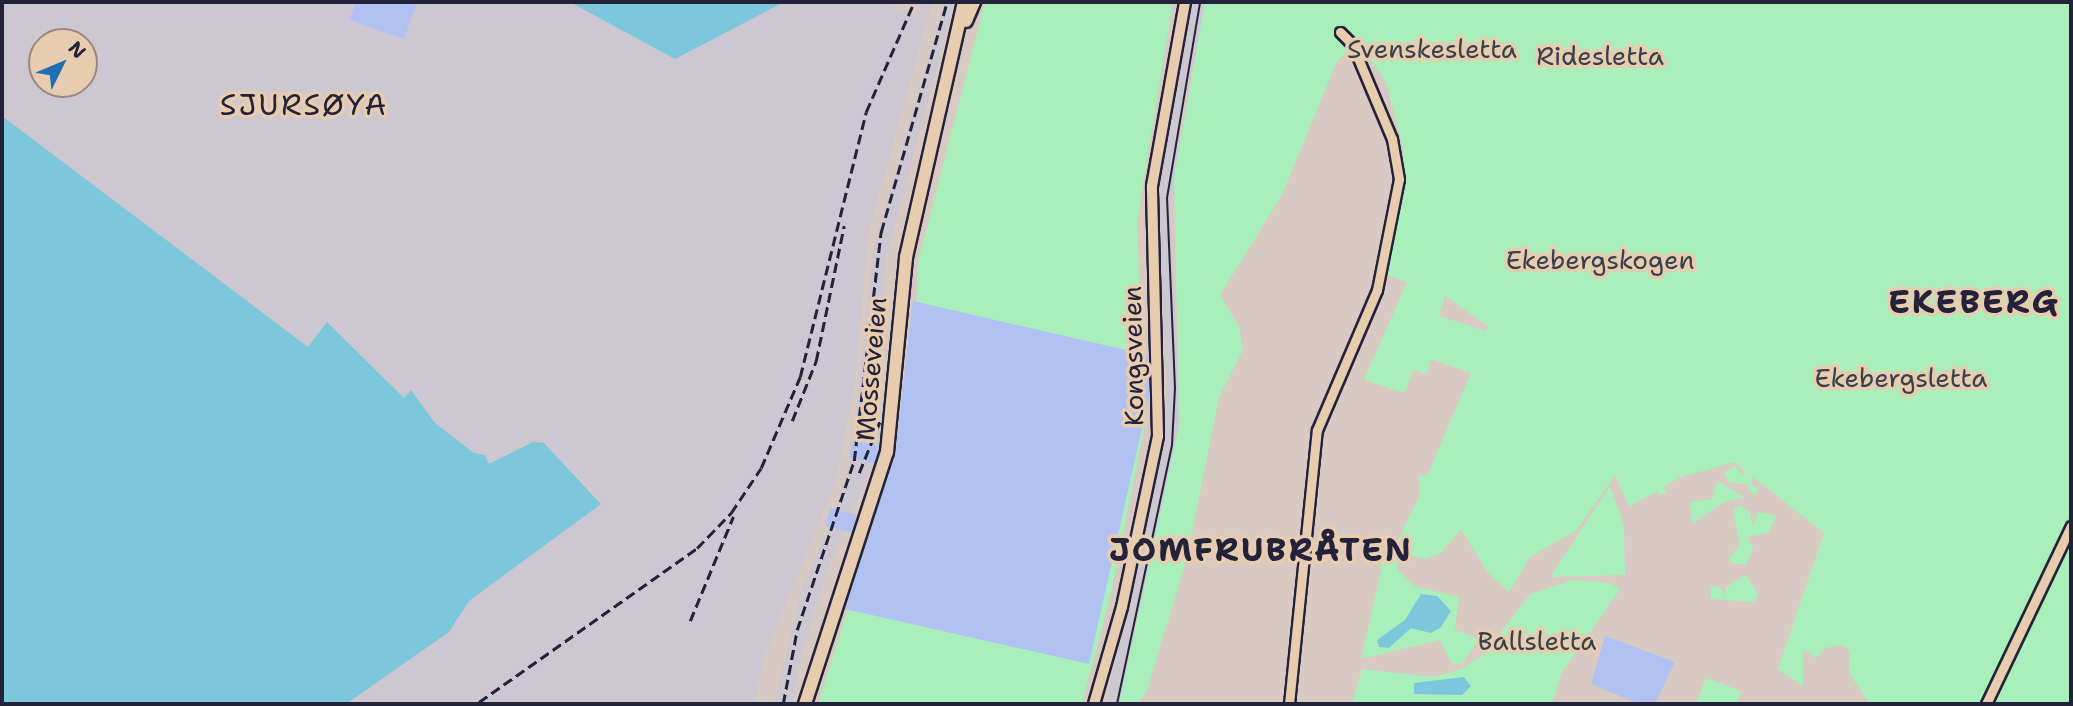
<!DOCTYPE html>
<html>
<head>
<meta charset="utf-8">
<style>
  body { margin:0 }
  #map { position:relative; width:2073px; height:706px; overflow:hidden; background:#d8c9c3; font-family:"Shantell Sans",sans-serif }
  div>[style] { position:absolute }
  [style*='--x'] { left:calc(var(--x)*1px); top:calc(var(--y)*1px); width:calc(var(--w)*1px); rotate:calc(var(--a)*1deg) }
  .built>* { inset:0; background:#ccc7d1 }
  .green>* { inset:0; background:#a8efbc }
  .water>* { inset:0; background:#7cc7dc }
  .building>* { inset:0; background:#b1c2f2; transform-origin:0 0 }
  .roads { filter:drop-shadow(2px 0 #22223b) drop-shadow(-2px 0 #22223b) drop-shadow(0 2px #22223b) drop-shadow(0 -2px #22223b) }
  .minor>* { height:9px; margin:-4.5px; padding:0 4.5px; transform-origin:4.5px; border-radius:4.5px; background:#e8ccaf }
  .major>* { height:10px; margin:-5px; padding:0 5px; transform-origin:5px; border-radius:5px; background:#e8ccaf }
  .highway>* { height:12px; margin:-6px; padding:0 6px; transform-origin:6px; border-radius:6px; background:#e8ccaf }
  .tram>* { height:2px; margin:-1px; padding:0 1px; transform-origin:1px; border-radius:1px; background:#22223b }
  .rail>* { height:2.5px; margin-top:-1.25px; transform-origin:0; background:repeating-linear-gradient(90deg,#22223b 0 10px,transparent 0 15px) }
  span { translate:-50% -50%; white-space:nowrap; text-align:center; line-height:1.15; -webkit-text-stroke:7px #e8ccaf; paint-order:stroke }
  .park-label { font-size:26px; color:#36414e }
  .street-label { font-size:26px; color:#22223b }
  .quarter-label { font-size:30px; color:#22223b; letter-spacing:2px }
  .district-label { font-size:33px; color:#22223b; font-weight:700; letter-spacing:2px }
  .frame { position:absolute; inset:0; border:4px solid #22223b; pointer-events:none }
  .north { position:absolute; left:28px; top:28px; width:70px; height:70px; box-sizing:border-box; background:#e8ccaf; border:2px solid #998881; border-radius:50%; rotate:47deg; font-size:19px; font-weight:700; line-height:28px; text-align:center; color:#22223b }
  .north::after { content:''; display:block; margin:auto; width:24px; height:32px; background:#1f6fb2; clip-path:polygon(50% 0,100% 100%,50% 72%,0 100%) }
</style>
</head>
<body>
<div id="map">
  <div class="built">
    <i style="clip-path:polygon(evenodd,2px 2px,570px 2px,675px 59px,784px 2px,888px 2px,891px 9px,917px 17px,923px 2px,932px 2px,868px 234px,855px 383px,835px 484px,763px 660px,755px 704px,346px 704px,449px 632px,469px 601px,600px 500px,544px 443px,489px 464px,485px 455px,474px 453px,435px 423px,411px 391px,404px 398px,334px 328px,326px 323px,308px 347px,2px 116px,2px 2px,42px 42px,84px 42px,84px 84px,42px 84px,42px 42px)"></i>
    <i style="clip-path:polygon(944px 2px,954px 2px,885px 263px,880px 446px,830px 564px,802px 651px,792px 704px,774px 704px,804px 582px,828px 531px,852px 456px,873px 251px)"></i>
    <i style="clip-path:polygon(1192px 2px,1206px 2px,1183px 106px,1170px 212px,1181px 425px,1120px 704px,1106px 704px,1164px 445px,1167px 384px,1158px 195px)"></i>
  </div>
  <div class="green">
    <i style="clip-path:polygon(985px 2px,1173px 2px,1137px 221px,1145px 425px,1111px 594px,1082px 704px,818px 704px,913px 402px,918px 262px)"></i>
    <i style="clip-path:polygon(evenodd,1205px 2px,2071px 2px,2071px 704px,1870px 704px,1849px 673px,1850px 651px,1843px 645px,1825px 648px,1816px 658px,1803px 649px,1803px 686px,1778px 669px,1824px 533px,1753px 477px,1751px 484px,1759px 489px,1755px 495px,1747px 488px,1750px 484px,1729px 483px,1724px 473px,1734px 466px,1741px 474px,1746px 472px,1734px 462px,1681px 477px,1664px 486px,1667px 493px,1659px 495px,1657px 491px,1629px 507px,1615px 475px,1577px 530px,1530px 557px,1509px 592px,1488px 573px,1461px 529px,1441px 553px,1426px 559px,1398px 554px,1397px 569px,1414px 586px,1459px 597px,1455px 630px,1479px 639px,1462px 664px,1452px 664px,1440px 640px,1361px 659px,1383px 561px,1398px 540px,1419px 496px,1419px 475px,1427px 476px,1471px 373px,1431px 359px,1427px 374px,1413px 370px,1405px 393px,1364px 380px,1407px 282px,1387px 275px,1404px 152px,1386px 82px,1369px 57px,1353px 47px,1337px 61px,1282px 195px,1220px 295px,1239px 327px,1243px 350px,1219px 397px,1187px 558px,1147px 691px,1138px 704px,1119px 704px,1179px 425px,1174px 177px,1205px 2px,1445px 296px,1488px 326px,1485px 331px,1439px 316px,1445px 296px)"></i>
    <i style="clip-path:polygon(1717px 481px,1745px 497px,1722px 503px,1692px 524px,1690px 502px,1712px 499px)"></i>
    <i style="clip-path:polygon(1610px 486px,1624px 525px,1625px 575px,1550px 577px)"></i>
    <i style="clip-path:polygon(1739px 505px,1750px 512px,1753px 526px,1758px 512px,1776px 516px,1768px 533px,1747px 537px,1753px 549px,1746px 565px,1731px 563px,1729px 558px,1740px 545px,1733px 510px)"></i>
    <i style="clip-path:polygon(1746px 575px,1758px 594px,1754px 602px,1711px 599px,1710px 586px,1718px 586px,1725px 595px,1726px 587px)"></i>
    <i style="clip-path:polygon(1573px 580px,1611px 583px,1620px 589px,1561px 674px,1552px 704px,1352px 704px,1362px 669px,1434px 677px,1461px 669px,1484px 654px,1530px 594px)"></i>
    <i style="clip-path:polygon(1706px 678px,1741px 691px,1737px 704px,1696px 704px)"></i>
  </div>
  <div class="water">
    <i style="clip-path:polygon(570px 2px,784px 2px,675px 59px)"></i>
    <i style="clip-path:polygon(2px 116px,308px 347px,327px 322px,404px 398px,411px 390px,435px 423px,474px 453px,485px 455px,489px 464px,533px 442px,544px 443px,601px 504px,469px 601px,449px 632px,346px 704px,2px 704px)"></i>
    <i style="clip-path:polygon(1421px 594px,1437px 596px,1451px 611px,1441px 627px,1431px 633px,1411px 628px,1389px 648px,1379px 647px,1377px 640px,1405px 620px)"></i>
    <i style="clip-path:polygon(1464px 677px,1471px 686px,1462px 695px,1414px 694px,1414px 683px)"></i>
  </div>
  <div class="building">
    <i style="clip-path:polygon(356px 2px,417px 2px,404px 39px,349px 20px)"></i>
    <i style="clip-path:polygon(913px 301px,1148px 355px,1149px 397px,1089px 664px,845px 609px,895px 454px)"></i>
    <i style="left:853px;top:440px;width:27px;height:18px;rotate:13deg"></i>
    <i style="left:830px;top:508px;width:28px;height:18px;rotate:15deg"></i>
    <i style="clip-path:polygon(1605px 636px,1675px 662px,1655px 704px,1639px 704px,1591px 684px)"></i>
  </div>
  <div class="roads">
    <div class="minor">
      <i style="--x:1289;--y:704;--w:275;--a:-84.2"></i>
      <i style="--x:1317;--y:430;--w:152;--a:-66.8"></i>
      <i style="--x:1377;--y:290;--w:113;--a:-78.8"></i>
      <i style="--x:1399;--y:179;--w:41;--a:-99.9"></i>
      <i style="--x:1392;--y:139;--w:103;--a:-112.8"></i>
      <i style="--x:1352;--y:44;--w:17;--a:-135"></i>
      <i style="--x:1986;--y:704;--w:197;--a:-64.5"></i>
    </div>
    <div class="major">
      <i style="--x:1094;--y:704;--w:101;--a:-73.9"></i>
      <i style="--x:1122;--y:607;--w:175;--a:-78.1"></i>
      <i style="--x:1158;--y:436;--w:250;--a:-91.4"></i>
      <i style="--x:1152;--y:186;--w:187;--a:-79.8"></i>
    </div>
    <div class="highway">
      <i style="--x:966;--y:21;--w:21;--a:-67"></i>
      <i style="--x:805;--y:704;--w:265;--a:-72"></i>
      <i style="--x:887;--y:452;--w:196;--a:-84.4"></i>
      <i style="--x:906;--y:257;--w:262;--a:-77.2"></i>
    </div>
  </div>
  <div class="tram">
    <i style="--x:1117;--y:704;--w:265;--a:-78"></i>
    <i style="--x:1172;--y:445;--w:57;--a:-87"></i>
    <i style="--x:1175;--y:388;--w:190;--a:-92.4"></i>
    <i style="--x:1167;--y:198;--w:199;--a:-80.4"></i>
  </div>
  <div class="rail">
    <i style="--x:792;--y:421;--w:65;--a:-68.2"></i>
    <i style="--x:816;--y:361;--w:138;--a:-78.3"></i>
    <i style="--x:859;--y:473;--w:56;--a:-68"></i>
    <i style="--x:690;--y:621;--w:113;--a:-67.5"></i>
    <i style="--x:479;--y:702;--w:267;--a:-35.2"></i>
    <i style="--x:697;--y:548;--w:49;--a:-45.8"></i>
    <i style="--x:731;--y:513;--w:54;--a:-56.3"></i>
    <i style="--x:761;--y:468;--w:99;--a:-66.8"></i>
    <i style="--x:800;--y:377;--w:273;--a:-76"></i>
    <i style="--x:866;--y:112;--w:120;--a:-66.4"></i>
    <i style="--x:783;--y:704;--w:75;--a:-79.3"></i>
    <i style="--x:797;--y:630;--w:178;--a:-71.4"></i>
    <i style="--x:854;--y:461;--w:231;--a:-83.3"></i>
    <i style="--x:881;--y:232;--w:239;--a:-74"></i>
  </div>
  <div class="park-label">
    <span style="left:1432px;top:49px">Svenskesletta</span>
    <span style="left:1600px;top:56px">Ridesletta</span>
    <span style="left:1600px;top:260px">Ekebergskogen</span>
    <span style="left:1901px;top:378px">Ekebergsletta</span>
    <span style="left:1537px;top:641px">Ballsletta</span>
  </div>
  <div class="street-label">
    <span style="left:1133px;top:356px;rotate:-91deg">Kongsveien</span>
    <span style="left:871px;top:369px;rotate:-85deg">Mosseveien</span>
  </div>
  <div class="quarter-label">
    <span style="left:304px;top:105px">SJURSØYA</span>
  </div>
  <div class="district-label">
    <span style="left:1974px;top:302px">EKEBERG</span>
    <span style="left:1261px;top:550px">JOMFRUBRÅTEN</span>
  </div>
  <div class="frame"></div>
  <div class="north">N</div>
</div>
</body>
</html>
